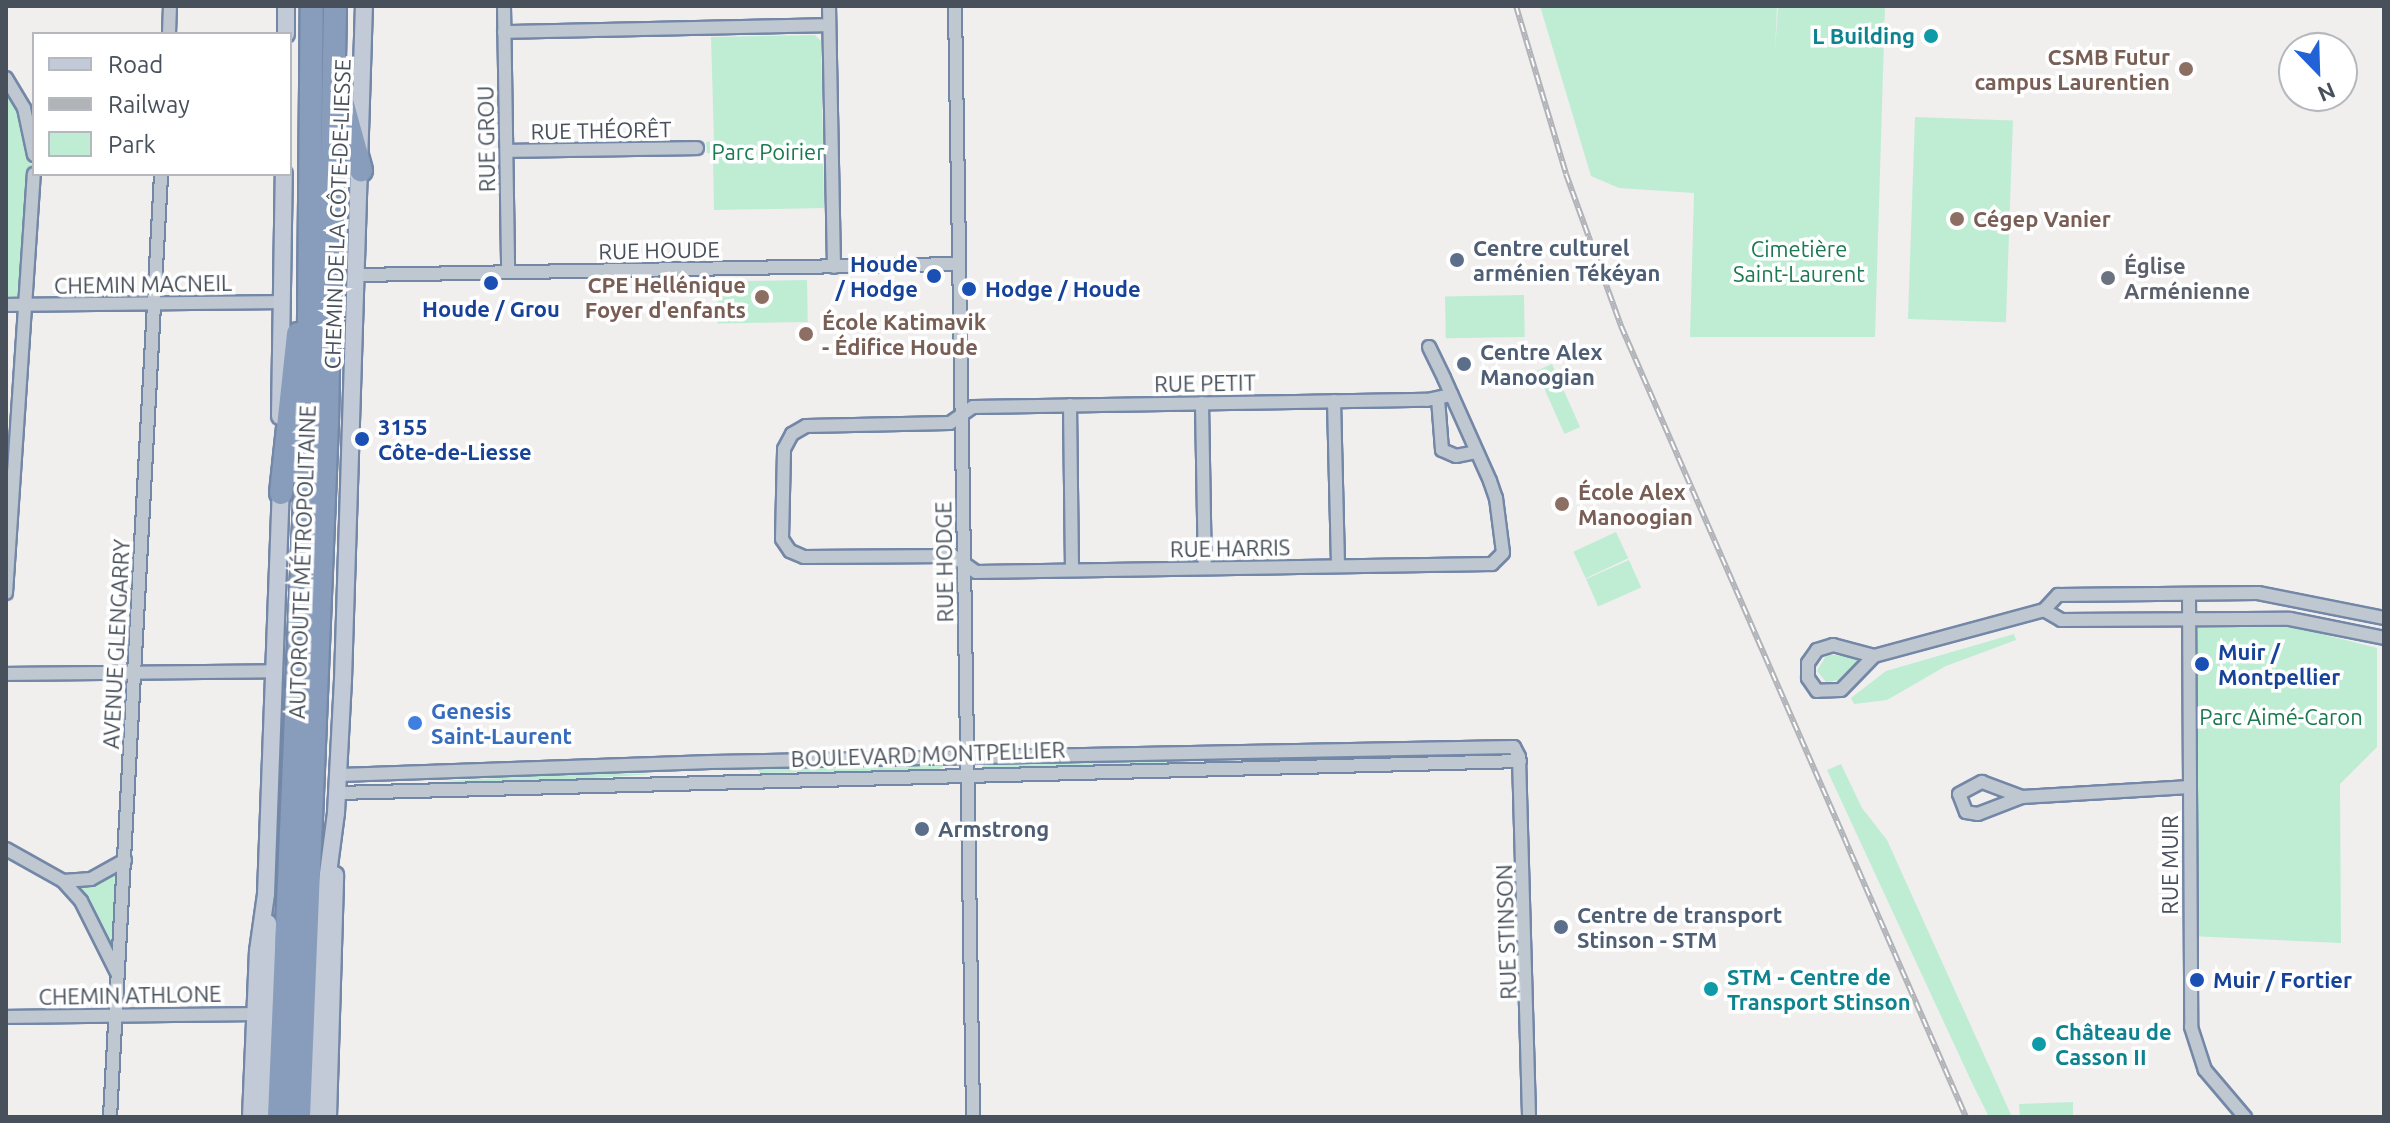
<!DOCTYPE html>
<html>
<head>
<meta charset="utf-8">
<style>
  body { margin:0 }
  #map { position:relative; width:2390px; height:1123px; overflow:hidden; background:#f1eeee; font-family:Ubuntu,sans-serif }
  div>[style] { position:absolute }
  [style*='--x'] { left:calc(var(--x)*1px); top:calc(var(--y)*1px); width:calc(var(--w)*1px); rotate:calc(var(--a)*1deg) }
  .green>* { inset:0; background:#beedd4; transform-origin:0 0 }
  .roads { filter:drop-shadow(2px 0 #7387a7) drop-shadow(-2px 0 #7387a7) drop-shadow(0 2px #7387a7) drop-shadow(0 -2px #7387a7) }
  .street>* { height:12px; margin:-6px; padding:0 6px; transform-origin:6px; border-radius:6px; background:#bfc7d0 }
  .secondary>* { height:16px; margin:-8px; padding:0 8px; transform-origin:8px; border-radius:8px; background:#c1cad6 }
  .highway>* { height:22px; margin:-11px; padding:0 11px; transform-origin:11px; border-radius:11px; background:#889cbb }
  .rail>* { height:6px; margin-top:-3px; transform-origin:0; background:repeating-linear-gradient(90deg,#fff 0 9px,#b0b3b8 0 18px); box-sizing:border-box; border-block:2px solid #b0b3b8 }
  .dots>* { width:22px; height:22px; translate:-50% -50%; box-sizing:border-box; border:4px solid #fff; border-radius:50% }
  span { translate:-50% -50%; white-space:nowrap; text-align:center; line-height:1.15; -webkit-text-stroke:7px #fff; paint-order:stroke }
  .culture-label { font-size:22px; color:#0d838f; font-weight:700 }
  .right { translate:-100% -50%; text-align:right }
  .left { translate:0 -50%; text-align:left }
  .education-label { font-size:22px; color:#785e54; font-weight:700 }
  .street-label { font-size:22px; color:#47505b }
  .park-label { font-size:22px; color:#1b7951 }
  .service-label { font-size:22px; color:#4e5e75; font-weight:700 }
  .transit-label { font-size:22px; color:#164399; font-weight:700 }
  .worship-label { font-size:22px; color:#5b616d; font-weight:700 }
  .shop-label { font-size:22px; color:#366cbe; font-weight:700 }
  .frame { position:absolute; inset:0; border:8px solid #47505b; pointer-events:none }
  .legend { position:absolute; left:32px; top:32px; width:260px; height:144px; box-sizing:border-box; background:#fff; border:2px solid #b5b9bd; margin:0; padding:10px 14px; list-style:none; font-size:24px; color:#47505b }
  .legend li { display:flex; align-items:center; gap:16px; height:40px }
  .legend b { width:40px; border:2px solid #b5b9bd }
  .north { position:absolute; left:2278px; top:32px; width:80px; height:80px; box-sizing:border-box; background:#fff; border:2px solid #b5b9bd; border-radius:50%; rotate:157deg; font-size:22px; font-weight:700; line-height:32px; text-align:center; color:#47505b }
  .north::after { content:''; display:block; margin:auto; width:28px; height:36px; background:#2162d7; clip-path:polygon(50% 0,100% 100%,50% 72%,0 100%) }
</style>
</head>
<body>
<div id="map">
  <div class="green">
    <i style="clip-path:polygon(1540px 6px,1777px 6px,1775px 52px,1778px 6px,1885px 6px,1875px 337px,1690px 337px,1694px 193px,1619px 188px,1591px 176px)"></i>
    <i style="clip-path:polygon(815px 35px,821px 41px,824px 208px,714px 210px,713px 154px,707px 153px,706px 142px,714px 141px,711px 37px)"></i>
    <i style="clip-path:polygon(6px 78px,34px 147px,27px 307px,6px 305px)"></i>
    <i style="left:1915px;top:117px;width:98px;height:202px;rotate:2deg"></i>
    <i style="left:807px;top:280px;width:42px;height:90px;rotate:89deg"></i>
    <i style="left:1524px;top:295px;width:42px;height:79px;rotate:89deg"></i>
    <i style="left:1552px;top:364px;width:69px;height:17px;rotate:66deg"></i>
    <i style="left:1616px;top:532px;width:29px;height:47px;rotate:65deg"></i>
    <i style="left:1629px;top:560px;width:30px;height:47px;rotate:66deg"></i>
    <i style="clip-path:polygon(2258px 618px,2377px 648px,2377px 747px,2340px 784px,2341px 943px,2190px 936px,2189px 620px)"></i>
    <i style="clip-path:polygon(2014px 634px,2016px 640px,1946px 666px,1887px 700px,1854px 704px,1851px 698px,1886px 671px)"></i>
    <i style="clip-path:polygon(1827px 654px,1856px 658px,1860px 662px,1840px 680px,1826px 682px,1817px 671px)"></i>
    <i style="clip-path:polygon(1502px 754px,1261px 763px,1239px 760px,1239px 756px)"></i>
    <i style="clip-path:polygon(1209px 757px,1197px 764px,985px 769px,981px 763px)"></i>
    <i style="clip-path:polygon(939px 763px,943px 767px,937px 770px,760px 773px,757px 768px)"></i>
    <i style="clip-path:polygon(1841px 764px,1862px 808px,1887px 840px,2012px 1117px,1989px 1117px,1973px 1085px,1827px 770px)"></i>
    <i style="clip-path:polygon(592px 773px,653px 774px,494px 785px,444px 781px)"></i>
    <i style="clip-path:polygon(125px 860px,119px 976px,63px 881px,75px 882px)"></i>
    <i style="clip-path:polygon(2073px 1102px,2073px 1117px,2020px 1117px,2019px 1104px)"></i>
  </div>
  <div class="roads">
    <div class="street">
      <i style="--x:504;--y:6;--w:266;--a:89.1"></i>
      <i style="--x:829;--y:6;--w:261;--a:88.9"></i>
      <i style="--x:955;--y:6;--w:1111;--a:89.07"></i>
      <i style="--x:504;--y:32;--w:325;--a:-1.2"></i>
      <i style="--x:169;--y:34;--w:28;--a:-88"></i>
      <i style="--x:6;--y:78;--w:35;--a:59"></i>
      <i style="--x:24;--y:108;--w:48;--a:78"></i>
      <i style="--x:507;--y:151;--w:190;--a:-0.9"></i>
      <i style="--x:359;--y:275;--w:600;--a:-1.05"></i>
      <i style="--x:6;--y:305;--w:276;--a:-0.6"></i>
      <i style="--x:1429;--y:347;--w:34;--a:64"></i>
      <i style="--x:1444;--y:378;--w:113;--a:65.9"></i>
      <i style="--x:1490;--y:481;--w:18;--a:71"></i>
      <i style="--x:1496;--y:498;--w:55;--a:82.7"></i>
      <i style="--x:1503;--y:553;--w:16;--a:135"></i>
      <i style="--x:1492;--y:564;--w:516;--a:179.11"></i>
      <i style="--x:976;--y:572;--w:28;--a:-145"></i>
      <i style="--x:953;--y:556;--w:149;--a:179.6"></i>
      <i style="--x:804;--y:557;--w:15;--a:-157"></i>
      <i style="--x:790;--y:551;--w:14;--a:-124"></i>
      <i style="--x:782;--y:539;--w:90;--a:-88.7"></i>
      <i style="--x:784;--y:449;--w:17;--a:-62"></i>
      <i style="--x:792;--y:434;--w:16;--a:-30"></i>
      <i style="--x:806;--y:426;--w:144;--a:-1.2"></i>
      <i style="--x:950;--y:423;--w:28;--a:-35"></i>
      <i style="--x:973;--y:407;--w:454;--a:-0.9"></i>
      <i style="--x:1427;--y:400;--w:25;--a:-12"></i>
      <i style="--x:1438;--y:399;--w:51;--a:85.5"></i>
      <i style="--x:1442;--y:450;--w:15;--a:23"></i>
      <i style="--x:1456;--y:456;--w:20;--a:-11"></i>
      <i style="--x:1334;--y:401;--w:165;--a:88.6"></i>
      <i style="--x:1202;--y:403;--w:165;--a:89"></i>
      <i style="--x:1070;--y:405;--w:165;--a:89.3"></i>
      <i style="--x:6;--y:593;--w:420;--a:-86.2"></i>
      <i style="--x:2189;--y:594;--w:433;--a:89.7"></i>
      <i style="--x:2191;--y:1027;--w:45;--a:72"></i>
      <i style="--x:2205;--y:1070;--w:62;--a:49.6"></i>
      <i style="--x:2044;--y:610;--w:20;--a:30"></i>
      <i style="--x:2061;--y:620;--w:229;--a:-0.3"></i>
      <i style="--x:2290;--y:619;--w:96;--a:11.4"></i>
      <i style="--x:1833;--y:645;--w:42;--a:15"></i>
      <i style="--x:1874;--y:656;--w:47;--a:134.1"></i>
      <i style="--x:1841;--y:690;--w:24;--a:178"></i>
      <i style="--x:1817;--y:691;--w:16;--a:-125"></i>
      <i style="--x:1808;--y:678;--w:15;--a:-90"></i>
      <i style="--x:1808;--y:663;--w:16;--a:-55"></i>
      <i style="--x:1817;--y:650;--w:17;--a:-17"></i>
      <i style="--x:1874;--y:656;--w:176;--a:-15.1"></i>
      <i style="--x:2044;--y:610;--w:21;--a:-47"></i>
      <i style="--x:2058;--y:595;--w:200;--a:-0.6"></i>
      <i style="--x:2258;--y:593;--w:128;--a:11.2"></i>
      <i style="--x:6;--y:674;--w:268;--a:-0.6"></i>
      <i style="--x:339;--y:775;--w:373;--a:-2"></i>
      <i style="--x:712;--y:762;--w:802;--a:-1.07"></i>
      <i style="--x:1514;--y:747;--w:11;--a:63"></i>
      <i style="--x:1519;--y:757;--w:360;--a:88.4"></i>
      <i style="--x:338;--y:793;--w:1182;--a:-1.55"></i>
      <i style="--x:2022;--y:797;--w:47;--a:158.9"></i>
      <i style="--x:1978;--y:814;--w:12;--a:-171"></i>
      <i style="--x:1966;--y:812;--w:19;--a:-111"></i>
      <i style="--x:1959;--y:794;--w:26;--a:-28"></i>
      <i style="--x:1982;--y:782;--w:43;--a:20.6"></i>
      <i style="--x:2022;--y:797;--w:168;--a:-3.4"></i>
      <i style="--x:6;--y:849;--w:65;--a:29.3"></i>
      <i style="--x:63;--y:881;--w:27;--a:48"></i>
      <i style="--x:81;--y:901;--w:80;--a:63.4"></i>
      <i style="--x:63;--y:881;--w:28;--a:-4"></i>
      <i style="--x:91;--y:879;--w:39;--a:-29"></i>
      <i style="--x:6;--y:1017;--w:248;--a:-0.7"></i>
      <i style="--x:110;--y:1117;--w:944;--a:-86.9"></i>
    </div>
    <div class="secondary">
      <i style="--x:286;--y:34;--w:28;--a:-90"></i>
      <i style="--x:280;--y:416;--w:242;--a:-89.1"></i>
      <i style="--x:251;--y:1117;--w:166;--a:-87.6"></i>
      <i style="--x:258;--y:951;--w:58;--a:-82"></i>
      <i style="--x:266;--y:894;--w:410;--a:-87.9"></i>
      <i style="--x:264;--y:1117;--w:194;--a:-88.8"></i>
      <i style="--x:316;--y:1117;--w:213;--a:-87.8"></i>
      <i style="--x:324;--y:904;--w:92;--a:-82.5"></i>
      <i style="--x:336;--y:813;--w:133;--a:-87"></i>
      <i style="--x:343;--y:680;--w:674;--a:-88.22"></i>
      <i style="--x:328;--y:1117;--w:242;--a:-88.3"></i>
    </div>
    <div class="highway">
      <i style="--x:342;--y:101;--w:72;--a:74.6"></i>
      <i style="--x:281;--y:493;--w:160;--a:-83.9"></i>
      <i style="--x:279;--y:1117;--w:689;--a:-87.59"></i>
      <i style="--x:308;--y:429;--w:423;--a:-89.5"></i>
      <i style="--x:299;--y:1117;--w:694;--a:-87.69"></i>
      <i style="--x:327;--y:424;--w:418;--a:-88.9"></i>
    </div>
  </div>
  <div class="rail">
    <i style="--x:1516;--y:6;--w:175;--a:73.4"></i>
    <i style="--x:1566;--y:174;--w:162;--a:70.1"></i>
    <i style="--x:1621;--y:326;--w:863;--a:66.44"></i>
  </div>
  <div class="dots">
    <i style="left:1931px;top:36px;background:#0f9aa8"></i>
    <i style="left:2186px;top:69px;background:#8d6e63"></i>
    <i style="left:1957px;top:219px;background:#8d6e63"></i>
    <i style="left:1457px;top:260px;background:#5c6f8a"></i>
    <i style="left:934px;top:276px;background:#1a4fb4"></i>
    <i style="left:2108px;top:278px;background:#6b7280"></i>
    <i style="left:491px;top:283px;background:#1a4fb4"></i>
    <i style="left:969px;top:289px;background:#1a4fb4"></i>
    <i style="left:762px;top:297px;background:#8d6e63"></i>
    <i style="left:806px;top:334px;background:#8d6e63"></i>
    <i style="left:1464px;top:364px;background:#5c6f8a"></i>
    <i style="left:362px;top:439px;background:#1a4fb4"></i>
    <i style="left:1562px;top:504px;background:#8d6e63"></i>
    <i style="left:2202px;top:664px;background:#1a4fb4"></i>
    <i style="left:415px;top:723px;background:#3f7fe0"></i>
    <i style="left:922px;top:829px;background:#5c6f8a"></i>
    <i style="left:1561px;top:927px;background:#5c6f8a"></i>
    <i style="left:2197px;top:980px;background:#1a4fb4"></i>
    <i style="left:1711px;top:989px;background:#0f9aa8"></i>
    <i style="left:2039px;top:1044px;background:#0f9aa8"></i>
  </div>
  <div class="culture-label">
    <span class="right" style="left:1915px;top:36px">L Building</span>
    <span class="left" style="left:1727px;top:989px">STM - Centre de<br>Transport Stinson</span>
    <span class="left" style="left:2055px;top:1044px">Château de<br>Casson II</span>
  </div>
  <div class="education-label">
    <span class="right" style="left:2170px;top:69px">CSMB Futur<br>campus Laurentien</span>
    <span class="left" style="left:1973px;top:219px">Cégep Vanier</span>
    <span class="right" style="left:746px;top:297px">CPE Hellénique<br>Foyer d'enfants</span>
    <span class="left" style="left:822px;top:334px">École Katimavik<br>- Édifice Houde</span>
    <span class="left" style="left:1578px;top:504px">École Alex<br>Manoogian</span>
  </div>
  <div class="street-label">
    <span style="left:601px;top:130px;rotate:-1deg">RUE THÉORÊT</span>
    <span style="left:486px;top:139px;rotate:-91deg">RUE GROU</span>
    <span style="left:337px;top:214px;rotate:-88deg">CHEMIN DE LA CÔTE-DE-LIESSE</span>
    <span style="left:659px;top:250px;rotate:-1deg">RUE HOUDE</span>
    <span style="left:143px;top:284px;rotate:-1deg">CHEMIN MACNEIL</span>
    <span style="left:1205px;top:383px;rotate:-1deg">RUE PETIT</span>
    <span style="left:1230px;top:548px;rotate:-1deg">RUE HARRIS</span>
    <span style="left:302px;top:562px;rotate:-88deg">AUTOROUTE MÉTROPOLITAINE</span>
    <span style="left:944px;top:562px;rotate:-91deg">RUE HODGE</span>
    <span style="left:116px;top:644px;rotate:-87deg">AVENUE GLENGARRY</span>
    <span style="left:928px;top:754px;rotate:-2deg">BOULEVARD MONTPELLIER</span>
    <span style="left:2170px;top:865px;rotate:-90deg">RUE MUIR</span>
    <span style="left:1506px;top:932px;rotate:-92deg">RUE STINSON</span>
    <span style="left:130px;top:995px;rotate:-1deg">CHEMIN ATHLONE</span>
  </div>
  <div class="park-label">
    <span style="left:768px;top:152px">Parc Poirier</span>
    <span style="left:1799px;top:261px">Cimetière<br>Saint-Laurent</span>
    <span style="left:2281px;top:717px">Parc Aimé-Caron</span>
  </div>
  <div class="service-label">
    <span class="left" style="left:1473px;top:260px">Centre culturel<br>arménien Tékéyan</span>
    <span class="left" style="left:1480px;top:364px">Centre Alex<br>Manoogian</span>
    <span class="left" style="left:938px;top:829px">Armstrong</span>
    <span class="left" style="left:1577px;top:927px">Centre de transport<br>Stinson - STM</span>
  </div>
  <div class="transit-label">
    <span class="right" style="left:918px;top:276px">Houde<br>/ Hodge</span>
    <span class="left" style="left:985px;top:289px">Hodge / Houde</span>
    <span style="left:491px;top:309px">Houde / Grou</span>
    <span class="left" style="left:378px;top:439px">3155<br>Côte-de-Liesse</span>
    <span class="left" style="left:2218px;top:664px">Muir /<br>Montpellier</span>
    <span class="left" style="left:2213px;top:980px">Muir / Fortier</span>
  </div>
  <div class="worship-label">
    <span class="left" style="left:2124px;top:278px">Église<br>Arménienne</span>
  </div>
  <div class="shop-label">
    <span class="left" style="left:431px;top:723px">Genesis<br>Saint-Laurent</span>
  </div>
  <div class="frame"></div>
  <ul class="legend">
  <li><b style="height:10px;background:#c1cad6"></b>Road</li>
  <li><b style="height:10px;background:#b0b3b8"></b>Railway</li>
  <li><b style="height:22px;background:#beedd4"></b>Park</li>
  </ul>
  <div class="north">N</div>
</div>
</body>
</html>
